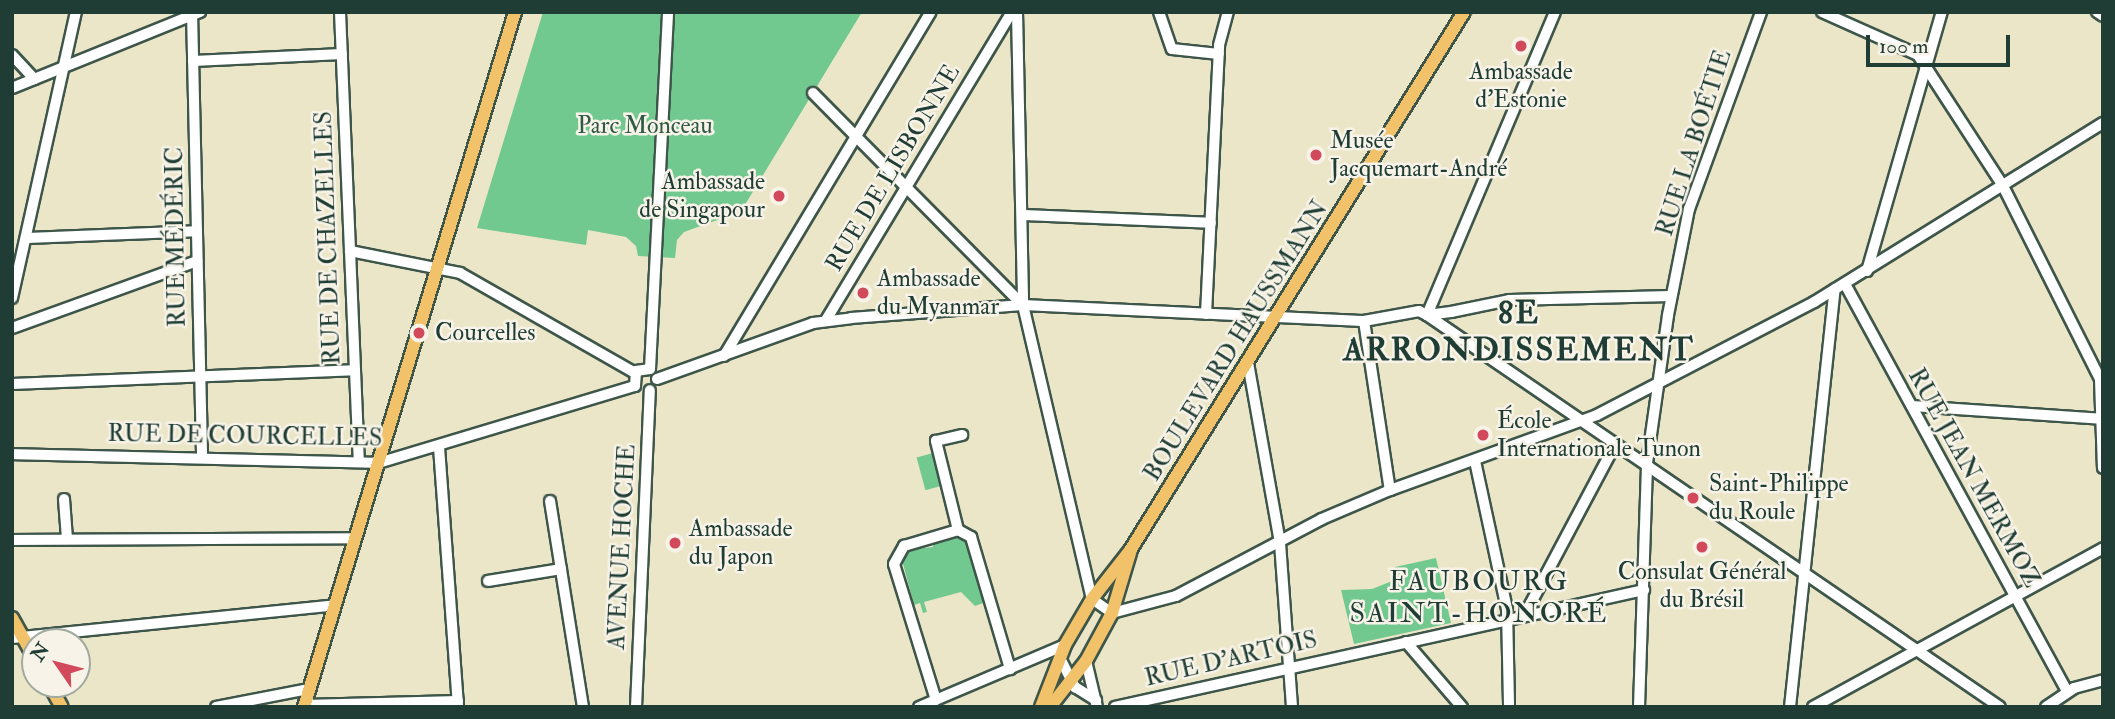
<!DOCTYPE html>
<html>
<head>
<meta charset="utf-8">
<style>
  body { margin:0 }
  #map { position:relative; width:2115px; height:719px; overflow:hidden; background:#ece6c9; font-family:"IM FELL Double Pica",serif }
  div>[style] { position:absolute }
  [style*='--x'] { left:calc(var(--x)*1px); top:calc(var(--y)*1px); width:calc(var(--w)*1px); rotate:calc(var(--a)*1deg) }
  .green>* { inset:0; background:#72c98f; transform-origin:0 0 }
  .roads { filter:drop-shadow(2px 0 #3e564a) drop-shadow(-2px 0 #3e564a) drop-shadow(0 2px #3e564a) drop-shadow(0 -2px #3e564a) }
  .minor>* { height:10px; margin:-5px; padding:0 5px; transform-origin:5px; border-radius:5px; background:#fff }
  .major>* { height:12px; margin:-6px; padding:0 6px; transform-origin:6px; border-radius:6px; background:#f2c26a }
  .dots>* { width:19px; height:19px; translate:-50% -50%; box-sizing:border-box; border:4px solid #f7f3e8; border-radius:50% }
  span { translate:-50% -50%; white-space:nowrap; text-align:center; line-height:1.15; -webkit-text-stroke:5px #f7f3e8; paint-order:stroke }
  .poi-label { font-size:24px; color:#1f3d34 }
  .left { translate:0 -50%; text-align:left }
  .right { translate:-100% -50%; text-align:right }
  .park-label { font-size:24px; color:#305946 }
  .street-label { font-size:24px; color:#1f3d34 }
  .quarter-label { font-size:28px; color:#1f3d34; letter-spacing:2px }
  .district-label { font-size:32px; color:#1f3d34; font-weight:700; letter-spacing:2px }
  .frame { position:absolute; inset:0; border:14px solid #1f3d34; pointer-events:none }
  .north { position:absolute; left:21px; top:628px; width:70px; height:70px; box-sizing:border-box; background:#f7f3e8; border:2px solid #a1aaa0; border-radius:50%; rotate:305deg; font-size:19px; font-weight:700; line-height:28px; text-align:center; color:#1f3d34 }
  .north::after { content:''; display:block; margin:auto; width:24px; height:32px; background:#d1495b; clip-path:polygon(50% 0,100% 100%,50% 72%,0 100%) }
  .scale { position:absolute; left:1866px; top:35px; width:144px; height:32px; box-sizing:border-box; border:4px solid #1f3d34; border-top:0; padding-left:9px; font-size:21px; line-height:24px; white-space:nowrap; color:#1f3d34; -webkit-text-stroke:5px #f7f3e8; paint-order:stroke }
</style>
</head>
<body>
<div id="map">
  <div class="green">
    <i style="clip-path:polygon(543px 12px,862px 12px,746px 203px,734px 214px,684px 232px,677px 240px,675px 258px,638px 256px,636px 246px,626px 237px,588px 230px,586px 245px,477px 228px)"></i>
    <i style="left:933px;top:453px;width:34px;height:17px;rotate:75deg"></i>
    <i style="clip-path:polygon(954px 537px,967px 542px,986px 602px,975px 606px,961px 592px,924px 602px,927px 612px,923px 613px,920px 603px,914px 605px,902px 560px,905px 550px,933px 547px,933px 543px)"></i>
    <i style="clip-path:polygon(1436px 558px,1451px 623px,1354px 644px,1341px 590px,1372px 589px,1397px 579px,1395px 567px)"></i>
  </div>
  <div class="roads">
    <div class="minor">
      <i style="--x:192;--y:12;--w:445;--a:88.7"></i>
      <i style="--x:340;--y:12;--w:449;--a:87.6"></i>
      <i style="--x:1017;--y:12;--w:293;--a:88.8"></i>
      <i style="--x:1023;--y:305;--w:302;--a:76.8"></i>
      <i style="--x:1092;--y:599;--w:24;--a:35"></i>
      <i style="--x:1112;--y:613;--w:66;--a:-14.9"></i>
      <i style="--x:1176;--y:596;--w:165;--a:-27.8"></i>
      <i style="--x:1322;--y:519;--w:74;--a:-23.1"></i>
      <i style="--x:1390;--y:490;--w:220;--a:-19.9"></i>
      <i style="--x:1597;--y:415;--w:245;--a:-27.5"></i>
      <i style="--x:1814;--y:302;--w:340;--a:-31.8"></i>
      <i style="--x:1159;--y:12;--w:39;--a:71"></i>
      <i style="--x:1172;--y:49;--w:47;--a:6.1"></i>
      <i style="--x:1822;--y:12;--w:105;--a:24.1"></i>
      <i style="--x:1918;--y:55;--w:156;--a:57"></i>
      <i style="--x:2003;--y:186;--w:216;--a:63.3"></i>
      <i style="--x:2100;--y:379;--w:89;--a:88.1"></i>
      <i style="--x:2097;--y:12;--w:7;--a:34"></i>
      <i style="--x:12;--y:55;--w:33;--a:47"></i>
      <i style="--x:193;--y:61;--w:149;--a:-2.7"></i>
      <i style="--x:12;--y:88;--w:203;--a:-22"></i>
      <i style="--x:813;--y:93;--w:298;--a:45.3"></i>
      <i style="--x:1023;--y:215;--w:188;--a:2.4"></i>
      <i style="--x:26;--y:238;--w:171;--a:-2.3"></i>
      <i style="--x:350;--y:251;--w:112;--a:11.3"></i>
      <i style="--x:460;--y:273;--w:202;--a:29.7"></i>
      <i style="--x:1867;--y:271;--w:270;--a:-73.9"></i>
      <i style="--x:1845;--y:284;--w:464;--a:61.4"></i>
      <i style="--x:12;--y:298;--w:293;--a:-77.4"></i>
      <i style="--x:1206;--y:314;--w:269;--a:-87.2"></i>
      <i style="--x:1219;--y:45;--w:34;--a:-75"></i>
      <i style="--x:1427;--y:315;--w:694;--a:34.38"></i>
      <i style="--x:1427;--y:315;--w:329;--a:-67.1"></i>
      <i style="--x:826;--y:320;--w:360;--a:-58.9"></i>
      <i style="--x:1364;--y:321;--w:171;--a:81.3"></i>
      <i style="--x:12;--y:328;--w:197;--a:-19.9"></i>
      <i style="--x:724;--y:356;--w:401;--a:-59"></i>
      <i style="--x:1248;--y:363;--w:183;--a:79.9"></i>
      <i style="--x:1280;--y:543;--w:164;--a:85.8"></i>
      <i style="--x:650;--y:369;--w:357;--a:-87.1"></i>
      <i style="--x:657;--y:379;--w:166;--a:-19.7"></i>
      <i style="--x:813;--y:323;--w:38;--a:-7"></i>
      <i style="--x:851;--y:318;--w:172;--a:-4.3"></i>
      <i style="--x:1023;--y:305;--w:341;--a:2.7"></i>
      <i style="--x:1364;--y:321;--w:56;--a:-10.3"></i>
      <i style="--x:1419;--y:311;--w:9;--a:27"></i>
      <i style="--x:1427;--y:315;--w:24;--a:-7"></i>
      <i style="--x:1451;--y:312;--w:59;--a:-11.7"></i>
      <i style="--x:1509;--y:300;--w:162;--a:-1.4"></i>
      <i style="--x:12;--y:384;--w:342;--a:-2.3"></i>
      <i style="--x:635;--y:386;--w:15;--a:-86"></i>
      <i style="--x:636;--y:371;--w:14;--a:-8"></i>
      <i style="--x:1912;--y:406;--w:189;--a:3.9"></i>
      <i style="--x:439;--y:447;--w:261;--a:85.8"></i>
      <i style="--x:12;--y:454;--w:366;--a:1.4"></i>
      <i style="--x:378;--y:463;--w:268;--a:-16.7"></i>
      <i style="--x:1475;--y:461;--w:151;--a:77.8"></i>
      <i style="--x:1507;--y:609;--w:98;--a:88.8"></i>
      <i style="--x:64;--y:499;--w:40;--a:85.7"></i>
      <i style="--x:550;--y:501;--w:209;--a:80.9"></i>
      <i style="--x:958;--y:530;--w:92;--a:-103.9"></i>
      <i style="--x:936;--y:441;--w:27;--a:-13"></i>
      <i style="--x:12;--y:540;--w:343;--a:-0.3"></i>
      <i style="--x:488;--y:581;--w:74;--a:-9.3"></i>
      <i style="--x:1524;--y:616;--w:196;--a:-62"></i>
      <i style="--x:12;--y:638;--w:325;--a:-5.8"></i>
      <i style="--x:1406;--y:642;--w:86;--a:49.3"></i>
      <i style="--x:1060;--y:658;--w:33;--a:63"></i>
      <i style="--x:1075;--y:687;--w:25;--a:32"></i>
      <i style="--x:1086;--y:661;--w:47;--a:76.6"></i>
      <i style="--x:936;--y:700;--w:142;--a:-107.2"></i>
      <i style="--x:894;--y:564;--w:21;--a:-61"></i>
      <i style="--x:904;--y:546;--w:56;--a:-16.5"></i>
      <i style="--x:958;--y:530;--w:15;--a:28"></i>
      <i style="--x:971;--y:537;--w:138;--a:73.5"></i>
      <i style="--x:304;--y:705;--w:154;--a:-1.5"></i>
      <i style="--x:216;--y:707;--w:95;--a:-11"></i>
      <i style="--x:636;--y:707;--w:317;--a:-87.5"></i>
      <i style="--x:919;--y:707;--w:159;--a:-23"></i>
      <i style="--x:1115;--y:707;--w:542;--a:-12.47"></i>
      <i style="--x:1639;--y:707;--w:244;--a:-88.1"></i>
      <i style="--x:1647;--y:463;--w:149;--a:-81.9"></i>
      <i style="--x:1668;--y:315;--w:108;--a:-78.8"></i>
      <i style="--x:1689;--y:209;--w:210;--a:-69.9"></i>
      <i style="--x:1790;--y:707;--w:420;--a:-83.9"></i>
      <i style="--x:1813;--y:707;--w:331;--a:-28.7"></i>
      <i style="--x:2046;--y:707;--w:34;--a:-34"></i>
      <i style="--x:2074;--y:688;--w:30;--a:-15"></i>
    </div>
    <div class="major">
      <i style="--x:12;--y:618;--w:47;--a:60.7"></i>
      <i style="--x:49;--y:684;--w:26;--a:61"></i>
      <i style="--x:304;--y:707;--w:726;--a:-73.11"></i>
      <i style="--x:1041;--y:707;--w:66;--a:-68.8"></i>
      <i style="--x:1065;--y:645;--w:53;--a:-59.6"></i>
      <i style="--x:1092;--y:599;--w:63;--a:-52"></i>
      <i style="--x:1131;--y:549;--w:632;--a:-58.2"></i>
      <i style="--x:1050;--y:707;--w:58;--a:-52"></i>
      <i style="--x:1086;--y:661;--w:55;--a:-61.6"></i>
      <i style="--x:1112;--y:613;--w:63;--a:-73.3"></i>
    </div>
  </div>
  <div class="dots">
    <i style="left:1521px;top:46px;background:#d1495b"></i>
    <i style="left:1316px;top:155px;background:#d1495b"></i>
    <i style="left:779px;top:196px;background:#d1495b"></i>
    <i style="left:863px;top:293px;background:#d1495b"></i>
    <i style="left:419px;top:333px;background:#d1495b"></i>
    <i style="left:1483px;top:435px;background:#d1495b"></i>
    <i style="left:1693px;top:498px;background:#d1495b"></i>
    <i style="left:675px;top:543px;background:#d1495b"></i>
    <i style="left:1702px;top:547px;background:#d1495b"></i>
  </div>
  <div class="poi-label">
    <span style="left:1521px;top:86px">Ambassade<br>d'Estonie</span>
    <span class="left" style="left:1330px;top:155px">Musée<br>Jacquemart-André</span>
    <span class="right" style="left:765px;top:196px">Ambassade<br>de Singapour</span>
    <span class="left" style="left:877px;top:293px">Ambassade<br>du Myanmar</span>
    <span class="left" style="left:435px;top:333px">Courcelles</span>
    <span class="left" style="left:1497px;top:435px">École<br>Internationale Tunon</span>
    <span class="left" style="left:1709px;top:498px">Saint-Philippe<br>du Roule</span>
    <span class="left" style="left:689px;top:543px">Ambassade<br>du Japon</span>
    <span style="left:1702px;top:586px">Consulat Général<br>du Brésil</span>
  </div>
  <div class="park-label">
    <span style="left:645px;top:126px">Parc Monceau</span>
  </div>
  <div class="street-label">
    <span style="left:1694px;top:143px;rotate:-72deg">RUE LA BOÉTIE</span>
    <span style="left:893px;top:168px;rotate:-59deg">RUE DE LISBONNE</span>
    <span style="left:176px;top:237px;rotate:-91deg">RUE MÉDÉRIC</span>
    <span style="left:328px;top:238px;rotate:-92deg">RUE DE CHAZELLES</span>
    <span style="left:1236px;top:341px;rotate:-58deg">BOULEVARD HAUSSMANN</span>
    <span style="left:245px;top:436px;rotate:1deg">RUE DE COURCELLES</span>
    <span style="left:1974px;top:478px;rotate:61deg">RUE JEAN MERMOZ</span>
    <span style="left:622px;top:547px;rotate:-87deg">AVENUE HOCHE</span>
    <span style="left:1231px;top:659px;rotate:-13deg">RUE D'ARTOIS</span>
  </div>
  <div class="quarter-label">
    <span style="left:1479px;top:598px">FAUBOURG<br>SAINT-HONORÉ</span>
  </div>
  <div class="district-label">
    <span style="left:1519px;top:332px">8E<br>ARRONDISSEMENT</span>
  </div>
  <div class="frame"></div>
  <div class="north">N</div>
  <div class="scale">100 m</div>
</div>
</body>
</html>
